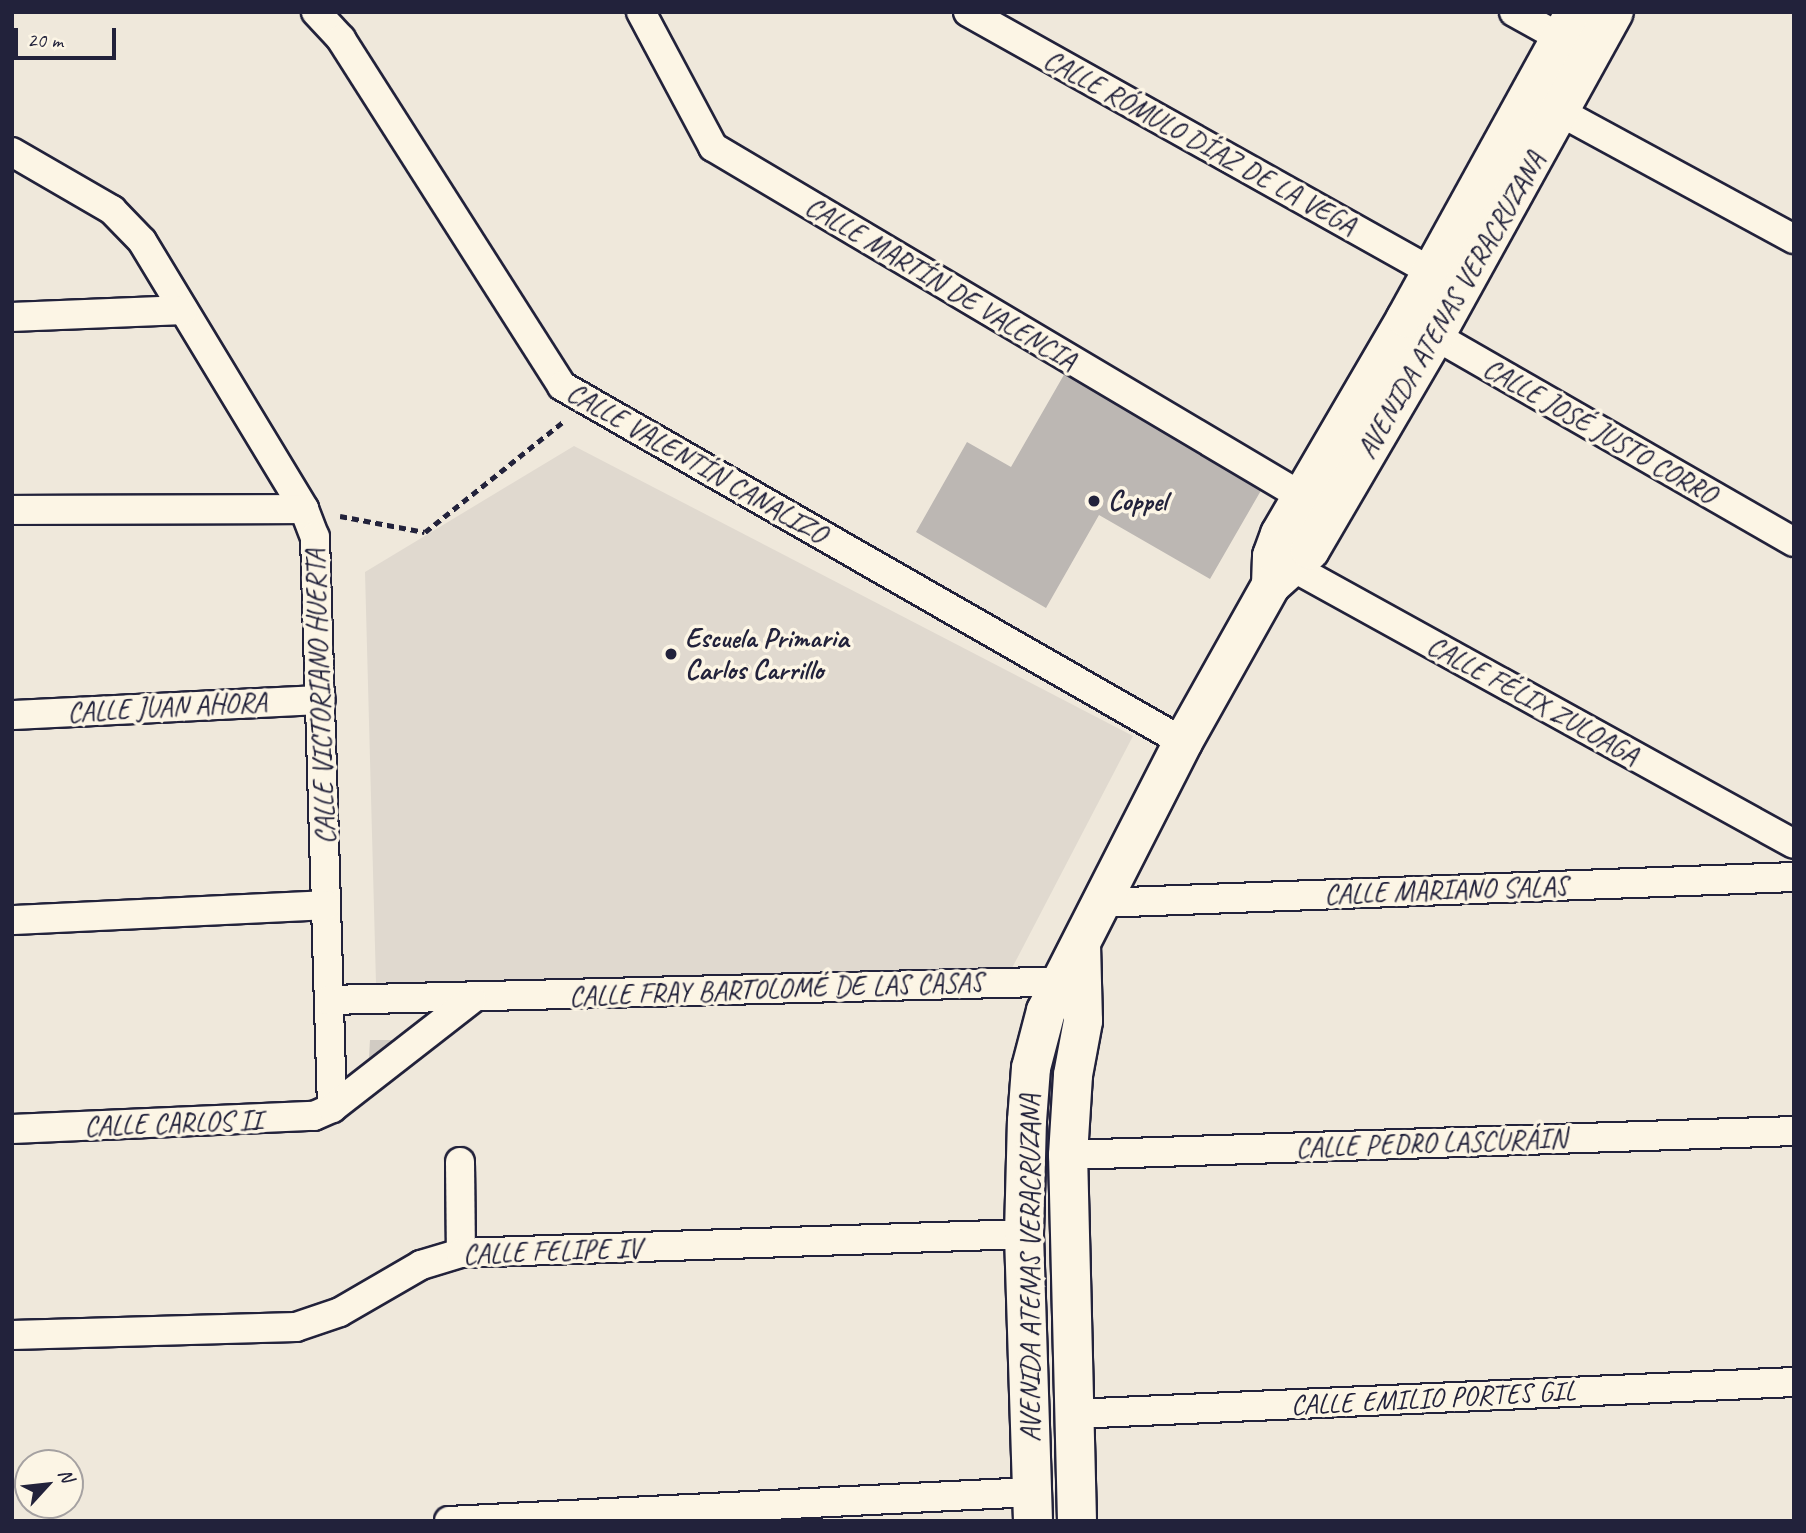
<!DOCTYPE html>
<html>
<head>
<meta charset="utf-8">
<style>
  body { margin:0 }
  #map { position:relative; width:1806px; height:1533px; overflow:hidden; background:#efe8db; font-family:Caveat,sans-serif }
  div>[style] { position:absolute }
  [style*='--x'] { left:calc(var(--x)*1px); top:calc(var(--y)*1px); width:calc(var(--w)*1px); rotate:calc(var(--a)*1deg) }
  .built>* { inset:0; background:#e0d9cf }
  .green>* { inset:0; background:#d1cbc3 }
  .building>* { inset:0; background:#bcb7b3 }
  .path>* { height:4.5px; margin-top:-2.25px; transform-origin:0; background:repeating-linear-gradient(90deg,#22223b 0 7px,transparent 0 12px) }
  .roads { filter:drop-shadow(2px 0 #22223b) drop-shadow(-2px 0 #22223b) drop-shadow(0 2px #22223b) drop-shadow(0 -2px #22223b) }
  .minor>* { height:28px; margin:-14px; padding:0 14px; transform-origin:14px; border-radius:14px; background:#fcf5e5 }
  .secondary>* { height:38px; margin:-19px; padding:0 19px; transform-origin:19px; border-radius:19px; background:#fcf5e5 }
  .dots>* { width:19px; height:19px; translate:-50% -50%; box-sizing:border-box; border:4px solid #fcf5e5; border-radius:50% }
  span { translate:-50% -50%; white-space:nowrap; text-align:center; line-height:1.15; -webkit-text-stroke:7px #fcf5e5; paint-order:stroke }
  .street-label { font-size:28px; color:#22223b }
  .poi-label { font-size:28px; color:#22223b; font-weight:700 }
  .left { translate:0 -50%; text-align:left }
  .frame { position:absolute; inset:0; border:14px solid #22223b; pointer-events:none }
  .north { position:absolute; left:14px; top:1449px; width:70px; height:70px; box-sizing:border-box; background:#fcf5e5; border:2px solid #a5a1a1; border-radius:50%; rotate:63deg; font-size:19px; font-weight:700; line-height:28px; text-align:center; color:#22223b }
  .north::after { content:''; display:block; margin:auto; width:24px; height:32px; background:#22223b; clip-path:polygon(50% 0,100% 100%,50% 72%,0 100%) }
  .scale { position:absolute; left:14px; top:28px; width:102px; height:32px; box-sizing:border-box; border:4px solid #22223b; border-top:0; padding-left:9px; font-size:21px; line-height:24px; white-space:nowrap; color:#22223b; -webkit-text-stroke:5px #fcf5e5; paint-order:stroke }
</style>
</head>
<body>
<div id="map">
  <div class="built">
    <i style="clip-path:polygon(574px 446px,1133px 736px,1011px 970px,376px 983px,365px 572px)"></i>
  </div>
  <div class="green">
    <i style="clip-path:polygon(370px 1040px,409px 1040px,368px 1075px)"></i>
  </div>
  <div class="building">
    <i style="clip-path:polygon(1065px 373px,1263px 487px,1210px 579px,1099px 515px,1046px 608px,916px 532px,967px 442px,1011px 467px)"></i>
  </div>
  <div class="path">
    <i style="--x:340;--y:516;--w:86;--a:10.7"></i>
    <i style="--x:425;--y:532;--w:178;--a:-38.6"></i>
  </div>
  <div class="roads">
    <div class="minor">
      <i style="--x:316;--y:12;--w:37;--a:47"></i>
      <i style="--x:341;--y:39;--w:411;--a:57.5"></i>
      <i style="--x:562;--y:386;--w:716;--a:29.82"></i>
      <i style="--x:641;--y:12;--w:153;--a:61.9"></i>
      <i style="--x:713;--y:147;--w:684;--a:30.69"></i>
      <i style="--x:968;--y:12;--w:532;--a:29.26"></i>
      <i style="--x:1514;--y:12;--w:54;--a:29"></i>
      <i style="--x:1560;--y:112;--w:266;--a:28.5"></i>
      <i style="--x:12;--y:152;--w:116;--a:30.1"></i>
      <i style="--x:112;--y:210;--w:43;--a:45.9"></i>
      <i style="--x:142;--y:241;--w:313;--a:58.8"></i>
      <i style="--x:304;--y:509;--w:30;--a:69"></i>
      <i style="--x:315;--y:537;--w:571;--a:88.29"></i>
      <i style="--x:12;--y:317;--w:171;--a:-2.3"></i>
      <i style="--x:1420;--y:327;--w:431;--a:29.9"></i>
      <i style="--x:12;--y:510;--w:292;--a:-0.2"></i>
      <i style="--x:1278;--y:559;--w:589;--a:28.91"></i>
      <i style="--x:12;--y:715;--w:309;--a:-2.8"></i>
      <i style="--x:1099;--y:903;--w:695;--a:-2.14"></i>
      <i style="--x:12;--y:920;--w:314;--a:-2.7"></i>
      <i style="--x:329;--y:1000;--w:750;--a:-1.45"></i>
      <i style="--x:12;--y:1129;--w:302;--a:-2.5"></i>
      <i style="--x:314;--y:1116;--w:20;--a:-24"></i>
      <i style="--x:332;--y:1108;--w:177;--a:-37.9"></i>
      <i style="--x:1068;--y:1155;--w:726;--a:-1.89"></i>
      <i style="--x:460;--y:1162;--w:91;--a:89.4"></i>
      <i style="--x:12;--y:1335;--w:284;--a:-1.6"></i>
      <i style="--x:296;--y:1327;--w:46;--a:-18.8"></i>
      <i style="--x:340;--y:1312;--w:94;--a:-30.1"></i>
      <i style="--x:421;--y:1265;--w:42;--a:-16.7"></i>
      <i style="--x:461;--y:1253;--w:563;--a:-1.93"></i>
      <i style="--x:1073;--y:1414;--w:722;--a:-2.54"></i>
      <i style="--x:449;--y:1521;--w:583;--a:-2.85"></i>
    </div>
    <div class="secondary">
      <i style="--x:1271;--y:585;--w:29;--a:-88"></i>
      <i style="--x:1272;--y:556;--w:23;--a:-70"></i>
      <i style="--x:1280;--y:534;--w:250;--a:-59.7"></i>
      <i style="--x:1406;--y:318;--w:350;--a:-61.1"></i>
      <i style="--x:1033;--y:1521;--w:287;--a:-91.8"></i>
      <i style="--x:1024;--y:1234;--w:113;--a:-88.5"></i>
      <i style="--x:1027;--y:1121;--w:53;--a:-85.7"></i>
      <i style="--x:1031;--y:1068;--w:59;--a:-75.3"></i>
      <i style="--x:1046;--y:1011;--w:302;--a:-63"></i>
      <i style="--x:1183;--y:742;--w:180;--a:-60.7"></i>
      <i style="--x:1271;--y:585;--w:52;--a:-41.9"></i>
      <i style="--x:1310;--y:550;--w:248;--a:-59.7"></i>
      <i style="--x:1435;--y:336;--w:370;--a:-61.1"></i>
      <i style="--x:1077;--y:1521;--w:366;--a:-91.4"></i>
      <i style="--x:1068;--y:1155;--w:80;--a:-86.4"></i>
      <i style="--x:1073;--y:1075;--w:55;--a:-79.5"></i>
      <i style="--x:1083;--y:1021;--w:75;--a:-91.5"></i>
    </div>
  </div>
  <div class="dots">
    <i style="left:1094px;top:501px;background:#22223b"></i>
    <i style="left:671px;top:654px;background:#22223b"></i>
  </div>
  <div class="street-label">
    <span style="left:1200px;top:142px;rotate:29deg">CALLE RÓMULO DÍAZ DE LA VEGA</span>
    <span style="left:941px;top:283px;rotate:31deg">CALLE MARTÍN DE VALENCIA</span>
    <span style="left:1451px;top:305px;rotate:-60deg">AVENIDA ATENAS VERACRUZANA</span>
    <span style="left:1600px;top:431px;rotate:30deg">CALLE JOSÉ JUSTO CORRO</span>
    <span style="left:697px;top:463px;rotate:30deg">CALLE VALENTÍN CANALIZO</span>
    <span style="left:320px;top:697px;rotate:-92deg">CALLE VICTORIANO HUERTA</span>
    <span style="left:1533px;top:700px;rotate:29deg">CALLE FÉLIX ZULOAGA</span>
    <span style="left:167px;top:707px;rotate:-3deg">CALLE JUAN AHORA</span>
    <span style="left:1446px;top:890px;rotate:-2deg">CALLE MARIANO SALAS</span>
    <span style="left:776px;top:989px;rotate:-2deg">CALLE FRAY BARTOLOMÉ DE LAS CASAS</span>
    <span style="left:173px;top:1123px;rotate:-2deg">CALLE CARLOS II</span>
    <span style="left:1431px;top:1143px;rotate:-2deg">CALLE PEDRO LASCURÁIN</span>
    <span style="left:552px;top:1251px;rotate:-2deg">CALLE FELIPE IV</span>
    <span style="left:1030px;top:1268px;rotate:-90deg">AVENIDA ATENAS VERACRUZANA</span>
    <span style="left:1433px;top:1398px;rotate:-3deg">CALLE EMILIO PORTES GIL</span>
  </div>
  <div class="poi-label">
    <span class="left" style="left:1108px;top:501px">Coppel</span>
    <span class="left" style="left:685px;top:654px">Escuela Primaria<br>Carlos Carrillo</span>
  </div>
  <div class="frame"></div>
  <div class="north">N</div>
  <div class="scale">20 m</div>
</div>
</body>
</html>
